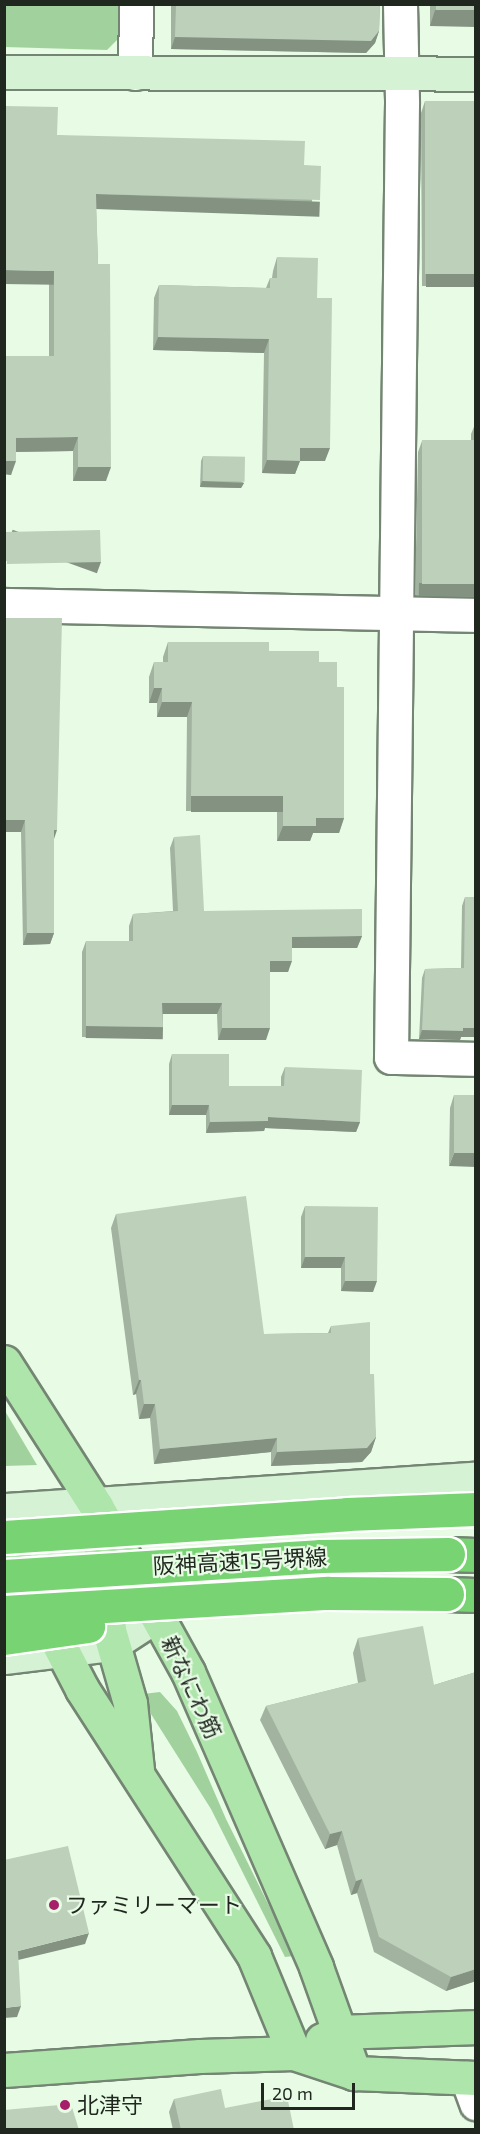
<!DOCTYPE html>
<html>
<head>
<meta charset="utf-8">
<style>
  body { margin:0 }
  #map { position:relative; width:480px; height:2134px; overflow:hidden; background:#e7fbe5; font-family:"Exo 2","Noto Sans JP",sans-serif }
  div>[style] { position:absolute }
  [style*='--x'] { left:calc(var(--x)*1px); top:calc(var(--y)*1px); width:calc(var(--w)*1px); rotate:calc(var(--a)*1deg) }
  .green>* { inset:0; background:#a1d29d }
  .roads { filter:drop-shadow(2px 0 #748673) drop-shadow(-2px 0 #748673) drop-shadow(0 2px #748673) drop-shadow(0 -2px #748673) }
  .street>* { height:33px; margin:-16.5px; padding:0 16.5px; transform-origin:16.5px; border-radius:16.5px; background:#fff }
  .secondary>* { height:33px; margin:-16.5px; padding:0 16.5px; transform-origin:16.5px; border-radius:16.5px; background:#d6f2d5 }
  .primary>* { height:33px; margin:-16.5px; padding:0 16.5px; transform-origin:16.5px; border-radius:16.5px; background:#aee5ab }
  .highway>* { height:33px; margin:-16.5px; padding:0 16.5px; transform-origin:16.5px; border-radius:16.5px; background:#78d373 }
  .bridges { filter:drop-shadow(2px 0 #fff) drop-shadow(-2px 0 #fff) drop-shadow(0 2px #fff) drop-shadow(0 -2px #fff) }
  .highway-bridge>* { height:33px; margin:-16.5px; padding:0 16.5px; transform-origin:16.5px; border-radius:16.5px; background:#78d373 }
  .wall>* { inset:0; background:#a2b3a0 }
  .shaded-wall>* { inset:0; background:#849282; transform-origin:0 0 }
  .building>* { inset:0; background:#bcd0ba; transform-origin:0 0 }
  .dots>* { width:16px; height:16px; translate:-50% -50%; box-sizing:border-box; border:3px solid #e7fbe5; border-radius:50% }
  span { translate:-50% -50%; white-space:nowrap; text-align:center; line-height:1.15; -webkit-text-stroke:4.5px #e7fbe5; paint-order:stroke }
  .street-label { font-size:22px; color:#1f271f }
  .poi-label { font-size:22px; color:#1f271f }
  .left { translate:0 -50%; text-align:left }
  .frame { position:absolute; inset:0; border:6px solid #1f271f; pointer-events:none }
  .scale { position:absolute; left:261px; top:2083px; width:94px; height:27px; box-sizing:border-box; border:3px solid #1f271f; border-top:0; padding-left:8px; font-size:18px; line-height:21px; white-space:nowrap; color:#1f271f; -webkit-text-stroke:4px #e7fbe5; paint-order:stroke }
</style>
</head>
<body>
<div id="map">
  <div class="green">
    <i style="clip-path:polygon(5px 4px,119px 5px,119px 38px,107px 50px,5px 47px)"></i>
    <i style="clip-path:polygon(4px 1411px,5px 1411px,37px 1465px,5px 1466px)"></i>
    <i style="clip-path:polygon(160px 1692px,177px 1711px,197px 1752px,226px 1819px,294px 1956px,285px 1957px,211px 1809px,151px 1714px,143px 1694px)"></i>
  </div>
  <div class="roads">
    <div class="street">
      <i style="--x:400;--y:4;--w:99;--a:88.8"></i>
      <i style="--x:402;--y:103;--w:954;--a:90.66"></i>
      <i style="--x:391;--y:1057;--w:85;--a:1.3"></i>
      <i style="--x:135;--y:73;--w:69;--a:-89.2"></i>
      <i style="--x:4;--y:605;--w:472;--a:1.2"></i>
      <i style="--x:467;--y:2078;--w:27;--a:70"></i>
    </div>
    <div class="secondary">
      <i style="--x:4;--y:72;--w:472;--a:0.2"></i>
      <i style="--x:4;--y:1510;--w:473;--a:-3.8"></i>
      <i style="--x:16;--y:1527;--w:99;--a:31.8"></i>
      <i style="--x:4;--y:1657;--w:109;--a:-6.9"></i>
      <i style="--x:112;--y:1644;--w:55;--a:-33.1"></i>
    </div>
    <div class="primary">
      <i style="--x:4;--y:1362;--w:171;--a:57.4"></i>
      <i style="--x:96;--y:1506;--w:190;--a:61"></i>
      <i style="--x:188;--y:1672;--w:322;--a:66.5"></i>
      <i style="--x:316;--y:1967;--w:113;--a:70.3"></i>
      <i style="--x:4;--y:1539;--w:169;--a:62.5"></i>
      <i style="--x:82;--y:1689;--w:318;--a:57.2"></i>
      <i style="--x:254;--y:1956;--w:105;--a:67.6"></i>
      <i style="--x:100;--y:1540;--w:90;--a:84.3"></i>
      <i style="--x:109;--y:1630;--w:76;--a:74"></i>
      <i style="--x:130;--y:1703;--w:67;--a:84"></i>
      <i style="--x:322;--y:2040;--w:20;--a:-24"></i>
      <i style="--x:340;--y:2032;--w:136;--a:-2.1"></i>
      <i style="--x:4;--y:2070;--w:196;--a:-4.1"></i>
      <i style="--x:200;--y:2056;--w:94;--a:-1.8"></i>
      <i style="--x:294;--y:2053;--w:63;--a:18.4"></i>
      <i style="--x:354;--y:2073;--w:122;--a:2.3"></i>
    </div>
    <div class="highway">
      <i style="--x:448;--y:1554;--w:28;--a:2"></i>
      <i style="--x:447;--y:1594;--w:29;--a:2"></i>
    </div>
  </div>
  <div class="bridges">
    <div class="highway-bridge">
      <i style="--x:4;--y:1537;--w:344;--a:-3.8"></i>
      <i style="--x:347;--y:1514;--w:129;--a:-2.2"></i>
      <i style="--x:4;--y:1576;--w:318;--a:-3.6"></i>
      <i style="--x:321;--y:1556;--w:127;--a:-0.9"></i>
      <i style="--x:4;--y:1612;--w:325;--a:-3.4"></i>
      <i style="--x:328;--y:1593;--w:119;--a:0.5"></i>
      <i style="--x:4;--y:1638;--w:85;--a:-8.1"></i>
    </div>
  </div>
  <div class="wall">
    <i style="clip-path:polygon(171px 4px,380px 4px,379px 31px,375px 43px,366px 53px,171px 49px)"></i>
    <i style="clip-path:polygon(430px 4px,476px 4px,430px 26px)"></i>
    <i style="clip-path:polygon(425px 101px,476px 286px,422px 286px,421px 113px)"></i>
    <i style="clip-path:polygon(57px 135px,304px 165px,315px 214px,96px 208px,106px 481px,73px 481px,73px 451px,16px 452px,11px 475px,4px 474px,49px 356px,49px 285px)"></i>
    <i style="clip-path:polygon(277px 257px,317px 298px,325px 461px,300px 461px,295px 474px,262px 473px,264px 353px,153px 350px,154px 298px,159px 285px,266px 288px,270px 278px,272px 278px,273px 271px)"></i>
    <i style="clip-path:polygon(476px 422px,476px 596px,415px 595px,418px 452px,422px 441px,471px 440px,471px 434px)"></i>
    <i style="clip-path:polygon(203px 456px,244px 483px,241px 488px,200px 487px,201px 461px)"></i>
    <i style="clip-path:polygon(4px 618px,54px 840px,54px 933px,50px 944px,23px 945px,21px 832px)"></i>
    <i style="clip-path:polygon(168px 642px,269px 651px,319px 662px,337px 687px,344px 818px,339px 833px,313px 833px,310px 841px,277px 841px,277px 811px,186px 811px,187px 717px,157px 717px,157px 703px,149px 703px,149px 677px,154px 662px,163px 662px,163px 657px)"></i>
    <i style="clip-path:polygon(174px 837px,204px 911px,362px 936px,357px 948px,292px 948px,288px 972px,270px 972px,266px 1040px,218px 1040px,217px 1014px,163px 1014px,163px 1027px,159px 1038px,82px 1037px,82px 952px,86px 941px,129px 941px,129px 926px,133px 914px,173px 911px,170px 848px)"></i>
    <i style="clip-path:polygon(465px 897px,476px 1037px,461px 1037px,460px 1040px,419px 1039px,422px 978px,425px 969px,461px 968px,462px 906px)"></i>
    <i style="clip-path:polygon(172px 1054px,229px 1086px,281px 1086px,281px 1077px,285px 1067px,360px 1122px,356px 1132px,265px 1128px,264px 1131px,206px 1133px,206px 1115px,169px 1115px,169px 1064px)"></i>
    <i style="clip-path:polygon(454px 1095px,476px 1095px,449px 1166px,450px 1108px)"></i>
    <i style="clip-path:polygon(305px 1206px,373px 1292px,341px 1291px,341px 1268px,301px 1268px,301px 1217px)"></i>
    <i style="clip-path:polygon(116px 1214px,264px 1334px,328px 1333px,331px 1326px,370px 1374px,376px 1437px,371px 1452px,362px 1462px,271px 1466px,271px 1452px,154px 1464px,150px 1418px,139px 1419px,136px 1394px,133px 1395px,111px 1228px)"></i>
    <i style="clip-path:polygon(358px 1638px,434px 1685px,476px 1672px,476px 1981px,446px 1991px,374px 1952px,357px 1893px,351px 1895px,337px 1845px,325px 1849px,260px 1720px,266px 1706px,358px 1683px,353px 1653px)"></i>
    <i style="clip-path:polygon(174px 2099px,225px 2108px,294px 2130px,173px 2130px,169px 2112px)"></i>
  </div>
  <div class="shaded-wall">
    <i style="clip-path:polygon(435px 10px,476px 10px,476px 27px,430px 26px)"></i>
    <i style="clip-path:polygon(379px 31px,375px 43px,366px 53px,171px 49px,175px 37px)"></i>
    <i style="left:96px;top:194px;width:224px;height:15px;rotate:2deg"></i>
    <i style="left:4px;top:270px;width:50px;height:14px;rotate:1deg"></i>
    <i style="left:426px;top:274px;width:50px;height:13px"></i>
    <i style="clip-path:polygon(158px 337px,269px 339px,264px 353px,153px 350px)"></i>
    <i style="clip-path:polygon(78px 437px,73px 451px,11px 452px,16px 438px)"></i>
    <i style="clip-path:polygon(300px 448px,330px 448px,325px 461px,300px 461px,295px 474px,262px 473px,267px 460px)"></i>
    <i style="clip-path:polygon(4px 461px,16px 461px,11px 475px,4px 474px)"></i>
    <i style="clip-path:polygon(78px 467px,111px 467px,106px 481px,73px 481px)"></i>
    <i style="clip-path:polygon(202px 481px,244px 483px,241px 488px,200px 487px)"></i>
    <i style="left:101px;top:562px;width:12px;height:94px;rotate:110deg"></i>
    <i style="left:419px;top:583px;width:57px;height:13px;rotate:1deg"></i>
    <i style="clip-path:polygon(154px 688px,162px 688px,157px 703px,149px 703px)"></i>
    <i style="clip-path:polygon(162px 702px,192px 702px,187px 717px,157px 717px)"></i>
    <i style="left:191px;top:796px;width:92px;height:16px"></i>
    <i style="clip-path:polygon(316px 818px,344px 818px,339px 833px,313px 833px,310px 841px,277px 841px,283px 826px)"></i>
    <i style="clip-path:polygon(4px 820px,25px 820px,21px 832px,4px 832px)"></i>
    <i style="clip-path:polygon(54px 830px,57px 830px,53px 842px)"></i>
    <i style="clip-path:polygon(27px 933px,54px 933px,50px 944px,23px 945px)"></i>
    <i style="clip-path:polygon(362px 936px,357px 948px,288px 948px,292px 937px)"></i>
    <i style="clip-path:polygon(270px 961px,292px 961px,288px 972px,266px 972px)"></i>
    <i style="clip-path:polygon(162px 1003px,222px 1003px,217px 1014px,158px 1014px)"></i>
    <i style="left:86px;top:1026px;width:77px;height:12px;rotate:1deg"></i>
    <i style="clip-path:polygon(222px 1028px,270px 1028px,266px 1040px,218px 1040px)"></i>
    <i style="clip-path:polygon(463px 1028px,476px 1028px,476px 1037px,461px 1037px,460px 1040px,419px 1039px,422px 1030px)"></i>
    <i style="clip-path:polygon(172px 1105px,209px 1105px,206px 1115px,169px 1115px)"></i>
    <i style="clip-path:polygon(268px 1117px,360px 1122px,356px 1132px,265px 1128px,264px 1131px,206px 1133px,210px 1122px)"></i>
    <i style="clip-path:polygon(454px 1153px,476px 1153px,476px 1167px,449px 1166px)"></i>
    <i style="clip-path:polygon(305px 1257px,345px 1257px,341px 1268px,301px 1268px)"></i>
    <i style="clip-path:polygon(345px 1281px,377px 1281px,373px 1292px,341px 1291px)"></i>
    <i style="clip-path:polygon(139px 1380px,141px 1380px,136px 1394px,133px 1395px)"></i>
    <i style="clip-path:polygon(144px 1404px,155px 1404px,150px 1418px,139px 1419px)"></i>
    <i style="clip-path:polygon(376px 1437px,371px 1452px,362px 1462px,271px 1466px,277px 1452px)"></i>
    <i style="clip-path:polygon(277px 1438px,271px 1452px,154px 1464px,160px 1449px)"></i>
    <i style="clip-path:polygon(342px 1831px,337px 1845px,325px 1849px,330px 1834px)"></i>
    <i style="clip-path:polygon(362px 1879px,357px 1893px,351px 1895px,356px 1881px)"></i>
    <i style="clip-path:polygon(89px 1933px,85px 1944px,14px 1961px,18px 1951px)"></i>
    <i style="clip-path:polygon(476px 1969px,476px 1981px,446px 1991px,451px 1977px)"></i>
    <i style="clip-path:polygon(21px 2006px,17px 2017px,4px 2018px,4px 2008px)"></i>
  </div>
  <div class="building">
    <i style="clip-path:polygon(176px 4px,380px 4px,379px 31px,371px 41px,175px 37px)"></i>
    <i style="left:436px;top:4px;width:40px;height:6px"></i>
    <i style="left:425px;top:101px;width:51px;height:173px"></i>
    <i style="clip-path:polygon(4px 106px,58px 107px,57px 135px,305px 141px,304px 165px,321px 166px,320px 200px,96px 194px,98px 264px,110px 264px,111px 467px,78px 467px,78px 437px,16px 438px,16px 461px,4px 461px,4px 356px,54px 356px,54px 271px,4px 270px)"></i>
    <i style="clip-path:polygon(277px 257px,318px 258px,317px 298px,332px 298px,330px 448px,300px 448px,300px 461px,267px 460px,269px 339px,158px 337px,159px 285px,270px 288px,270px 278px,277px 278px)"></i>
    <i style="left:476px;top:440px;width:144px;height:54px;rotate:90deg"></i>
    <i style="left:203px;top:456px;width:42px;height:25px;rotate:1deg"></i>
    <i style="clip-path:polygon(100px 530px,101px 562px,7px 564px,7px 561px,4px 561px,4px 532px)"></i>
    <i style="clip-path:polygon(4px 618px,62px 618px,57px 830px,54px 830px,54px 933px,27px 933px,25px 820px,4px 820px)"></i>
    <i style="clip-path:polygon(168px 642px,269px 642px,269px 651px,319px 651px,319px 662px,337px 662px,337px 687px,344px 687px,344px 818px,316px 818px,316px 826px,283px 826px,283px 796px,191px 796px,192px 702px,162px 702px,162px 688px,154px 688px,154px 662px,168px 662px)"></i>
    <i style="clip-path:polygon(200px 835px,204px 911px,362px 909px,362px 936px,292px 937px,292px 961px,270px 961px,270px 1028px,222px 1028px,222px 1003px,162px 1003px,163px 1027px,86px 1026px,86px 941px,133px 941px,133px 914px,178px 911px,174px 837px)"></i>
    <i style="clip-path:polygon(465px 897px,476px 897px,476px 1028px,463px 1028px,463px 1031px,422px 1030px,425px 969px,464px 968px)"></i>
    <i style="clip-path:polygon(172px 1054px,229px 1054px,229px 1086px,284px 1086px,285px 1067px,362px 1070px,360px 1122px,268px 1117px,268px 1121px,210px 1122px,209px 1105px,172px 1105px)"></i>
    <i style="left:454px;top:1095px;width:22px;height:58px"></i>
    <i style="clip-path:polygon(246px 1196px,264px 1334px,331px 1333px,331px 1326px,370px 1322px,370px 1374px,374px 1374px,376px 1437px,367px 1448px,277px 1452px,277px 1438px,160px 1449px,155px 1404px,144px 1404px,141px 1380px,139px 1380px,116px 1214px)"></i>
    <i style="clip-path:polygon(305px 1206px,378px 1207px,377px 1281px,345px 1281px,345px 1257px,305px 1257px)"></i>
    <i style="clip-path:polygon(423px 1626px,434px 1685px,476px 1672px,476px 1969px,451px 1977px,379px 1937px,362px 1879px,356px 1881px,342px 1831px,330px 1834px,266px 1706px,366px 1681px,358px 1638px)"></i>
    <i style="clip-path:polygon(68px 1846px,89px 1933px,18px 1951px,21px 2006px,4px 2008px,4px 1860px)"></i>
    <i style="clip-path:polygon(221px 2089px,225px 2108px,287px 2096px,294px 2130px,181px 2130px,174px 2099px)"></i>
    <i style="clip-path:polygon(71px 2104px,79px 2130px,4px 2130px,4px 2110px)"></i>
  </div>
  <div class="dots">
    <i style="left:54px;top:1905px;background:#a51f69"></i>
    <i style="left:65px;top:2105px;background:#a51f69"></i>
  </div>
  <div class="street-label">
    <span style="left:240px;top:1561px;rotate:-3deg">阪神高速15号堺線</span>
    <span style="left:192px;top:1687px;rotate:65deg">新なにわ筋</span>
  </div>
  <div class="poi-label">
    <span class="left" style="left:66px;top:1905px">ファミリーマート</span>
    <span class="left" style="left:77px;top:2105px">北津守</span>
  </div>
  <div class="frame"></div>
  <div class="scale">20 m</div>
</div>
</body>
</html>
